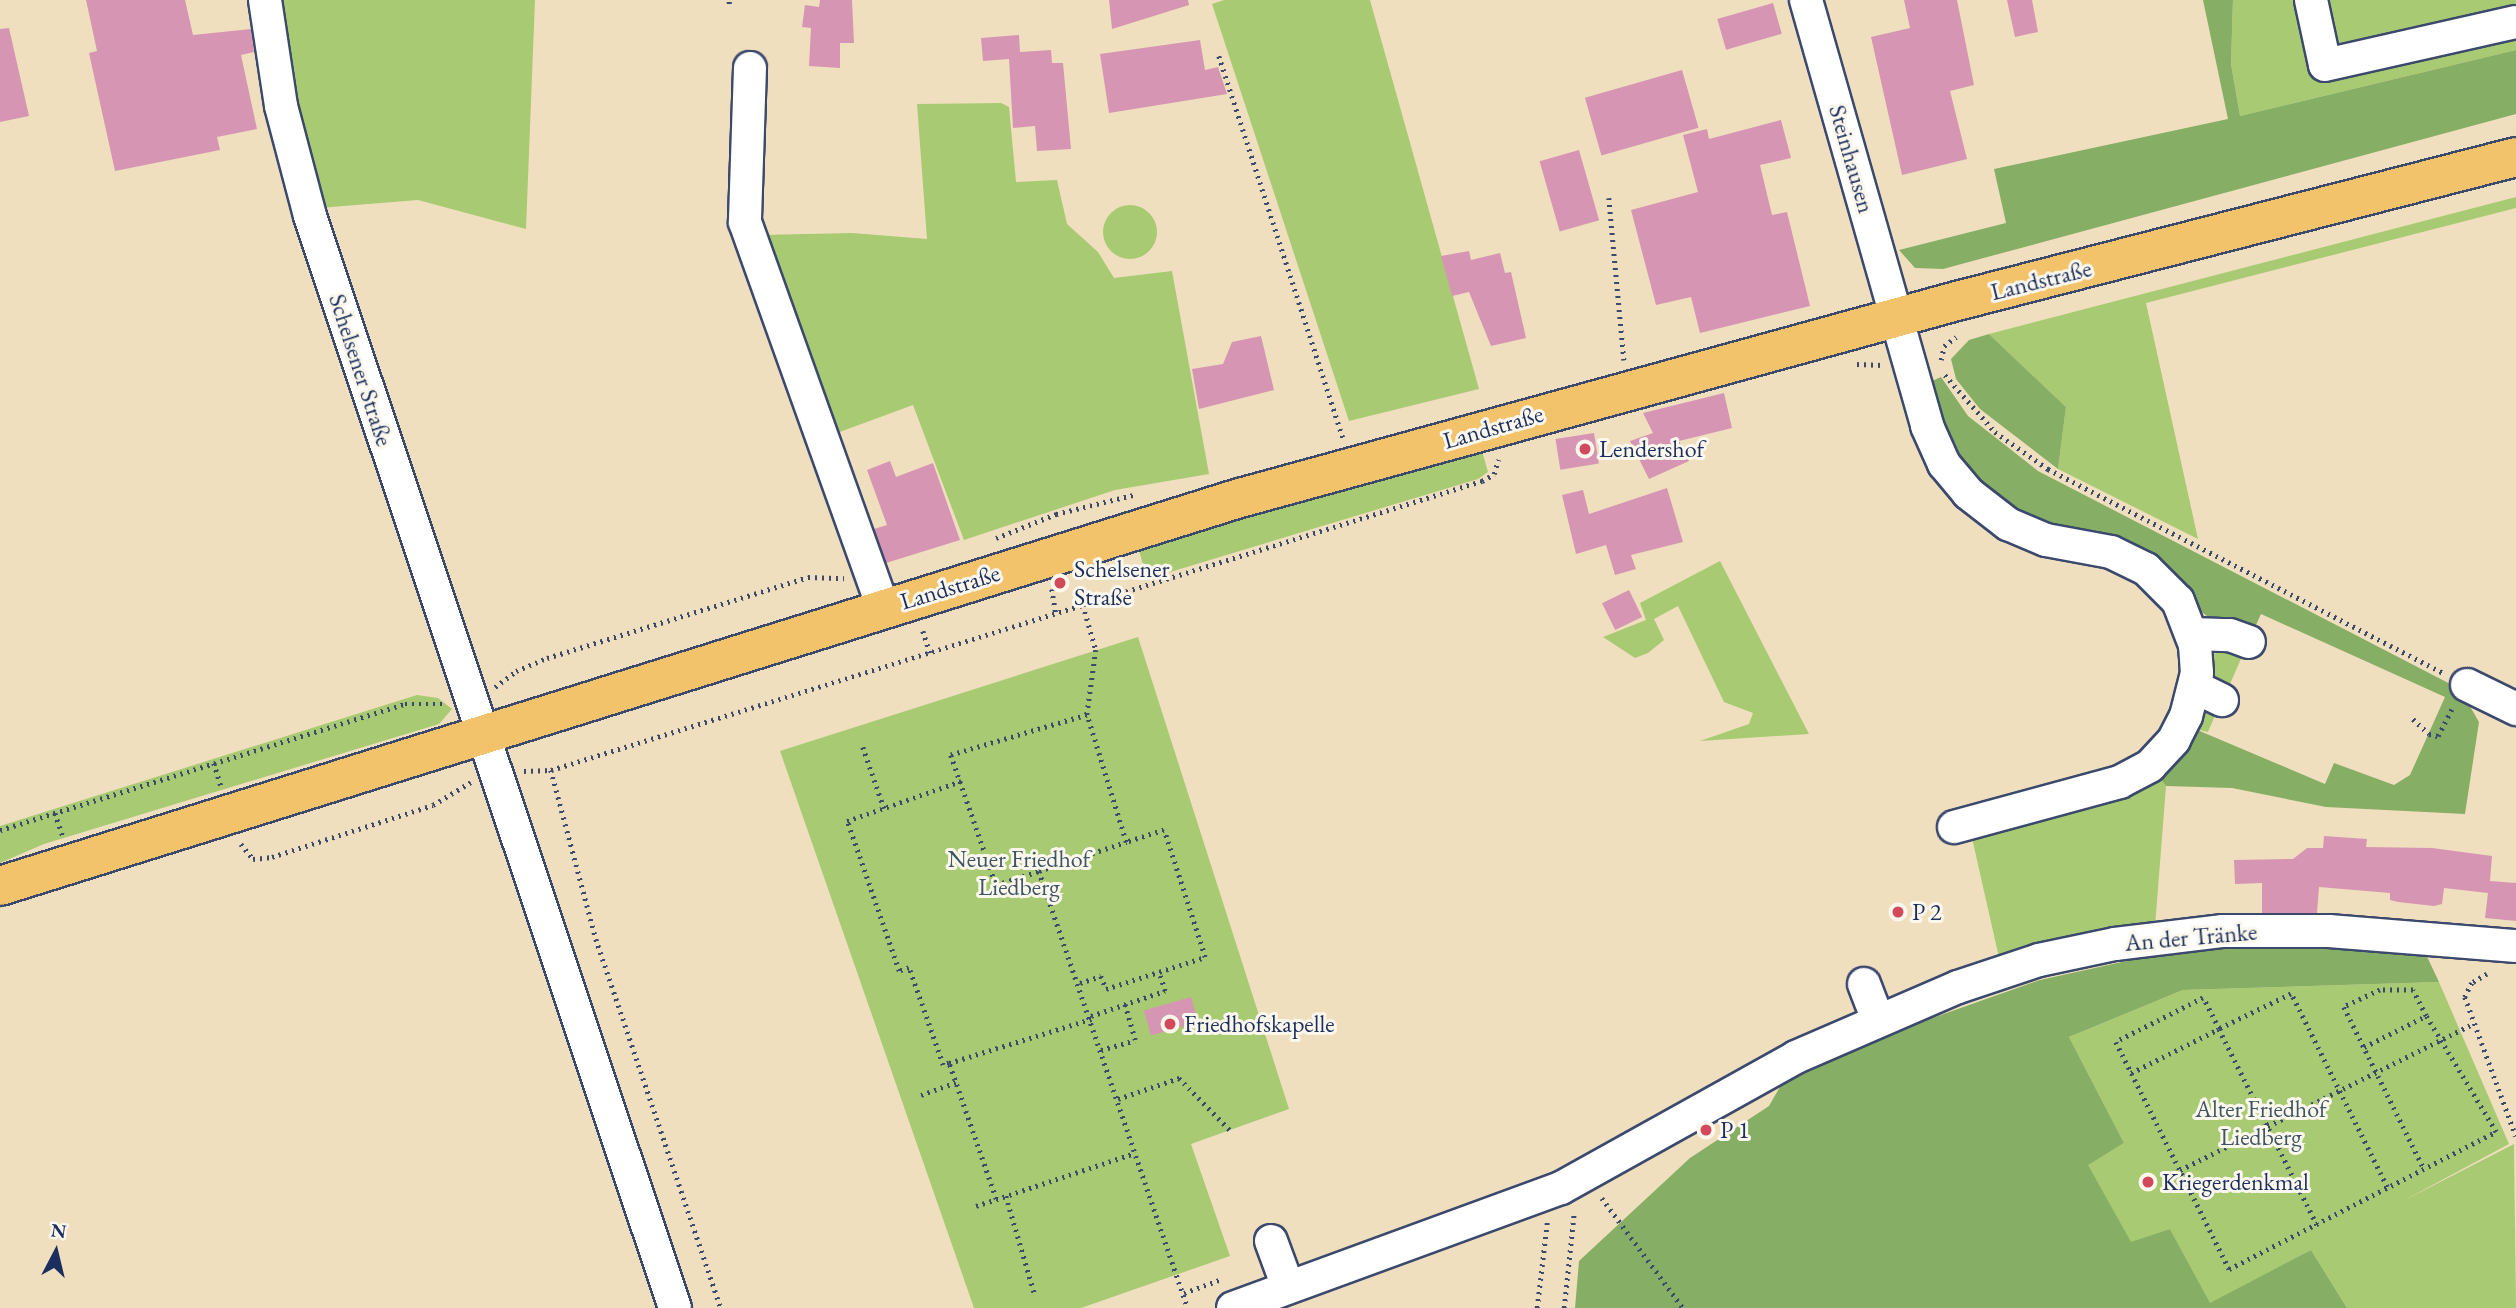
<!DOCTYPE html>
<html>
<head>
<meta charset="utf-8">
<style>
  body { margin:0 }
  #map { position:relative; width:2516px; height:1308px; overflow:hidden; background:#f0dfbf; font-family:"EB Garamond",serif }
  div>[style] { position:absolute }
  [style*='--x'] { left:calc(var(--x)*1px); top:calc(var(--y)*1px); width:calc(var(--w)*1px); rotate:calc(var(--a)*1deg) }
  .green>* { inset:0; background:#a8ca72 }
  .round { border-radius:50% }
  .forest>* { inset:0; background:#86ae64 }
  .building>* { inset:0; background:#d695b2; transform-origin:0 0 }
  .path>* { height:4.5px; margin-top:-2.25px; transform-origin:0; background:repeating-linear-gradient(90deg,#3b496d 0 2px,transparent 0 7px) }
  .roads { filter:drop-shadow(2px 0 #3b496d) drop-shadow(-2px 0 #3b496d) drop-shadow(0 2px #3b496d) drop-shadow(0 -2px #3b496d) }
  .minor>* { height:32px; margin:-16px; padding:0 16px; transform-origin:16px; border-radius:16px; background:#fff }
  .major>* { height:38px; margin:-19px; padding:0 19px; transform-origin:19px; border-radius:19px; background:#f2c36a }
  .dots>* { width:19px; height:19px; translate:-50% -50%; box-sizing:border-box; border:4px solid #fbf7ec; border-radius:50% }
  span { translate:-50% -50%; white-space:nowrap; text-align:center; line-height:1.15; -webkit-text-stroke:6px #fbf7ec; paint-order:stroke }
  .street-label { font-size:24px; color:#1b2f5e }
  .poi-label { font-size:24px; color:#1b2f5e }
  .left { translate:0 -50%; text-align:left }
  .park-label { font-size:24px; color:#3e5663 }
  .north { position:absolute; left:21px; top:1217px; width:70px; height:70px; -webkit-text-stroke:5px #fbf7ec; paint-order:stroke; rotate:7deg; font-size:19px; font-weight:700; line-height:28px; text-align:center; color:#1b2f5e }
  .north::after { content:''; display:block; margin:auto; width:24px; height:32px; background:#1b2f5e; clip-path:polygon(50% 0,100% 100%,50% 72%,0 100%) }
</style>
</head>
<body>
<div id="map">
  <div class="green">
    <i style="clip-path:polygon(279px 0,535px 0,526px 229px,418px 200px,319px 208px,296px 131px)"></i>
    <i style="clip-path:polygon(1224px 0,1370px 0,1479px 389px,1349px 421px,1212px 4px)"></i>
    <i style="clip-path:polygon(2233px 0,2516px 0,2516px 50px,2240px 116px,2231px 64px)"></i>
    <i style="clip-path:polygon(1001px 103px,1009px 107px,1016px 182px,1057px 180px,1067px 224px,1098px 252px,1114px 278px,1172px 271px,1209px 474px,1115px 490px,964px 540px,913px 405px,826px 437px,756px 235px,852px 233px,927px 239px,917px 104px)"></i>
    <i style="clip-path:polygon(2516px 197px,2516px 208px,2146px 303px,2198px 539px,2058px 469px,2066px 407px,1989px 334px)"></i>
    <i class="round" style="left:1103px;top:205px;width:54px;height:54px"></i>
    <i style="clip-path:polygon(1482px 451px,1488px 472px,1478px 479px,1147px 579px,1137px 543px)"></i>
    <i style="clip-path:polygon(1720px 561px,1809px 734px,1700px 741px,1749px 724px,1753px 713px,1724px 702px,1678px 606px,1654px 619px,1664px 640px,1648px 653px,1635px 658px,1603px 637px,1646px 620px,1640px 603px)"></i>
    <i style="clip-path:polygon(1138px 637px,1289px 1109px,1191px 1144px,1230px 1256px,1081px 1308px,974px 1308px,780px 751px)"></i>
    <i style="clip-path:polygon(2224px 649px,2243px 654px,2227px 691px,2210px 677px,2210px 656px)"></i>
    <i style="clip-path:polygon(417px 695px,438px 698px,452px 709px,439px 724px,44px 844px,0 863px,0 826px)"></i>
    <i style="clip-path:polygon(2208px 710px,2217px 711px,2208px 732px,2195px 729px,2178px 759px,2159px 777px,2166px 786px,2155px 927px,2000px 962px,1972px 838px,2116px 793px)"></i>
    <i style="clip-path:polygon(2439px 982px,2509px 1144px,2401px 1202px,2514px 1144px,2516px 1308px,2347px 1308px,2311px 1250px,2210px 1304px,2170px 1229px,2131px 1243px,2087px 1165px,2124px 1143px,2069px 1037px,2183px 990px)"></i>
  </div>
  <div class="forest">
    <i style="clip-path:polygon(2203px 0,2233px 0,2231px 64px,2240px 116px,2516px 50px,2516px 114px,1943px 269px,1915px 268px,1899px 250px,2006px 223px,1994px 169px,2228px 119px)"></i>
    <i style="clip-path:polygon(1989px 334px,2066px 407px,2058px 469px,1980px 409px,1956px 379px,1951px 359px,1969px 340px)"></i>
    <i style="clip-path:polygon(1941px 377px,1968px 416px,2038px 471px,2460px 689px,2479px 722px,2465px 814px,2326px 807px,2232px 788px,2166px 786px,2159px 777px,2178px 759px,2195px 729px,2325px 784px,2334px 763px,2394px 785px,2410px 775px,2445px 697px,2261px 614px,2256px 625px,2208px 617px,2192px 604px,2014px 508px,1971px 473px,1944px 430px,1932px 381px)"></i>
    <i style="clip-path:polygon(2282px 943px,2423px 948px,2439px 982px,2183px 990px,2069px 1037px,2124px 1143px,2088px 1165px,2131px 1242px,2170px 1229px,2210px 1303px,2311px 1250px,2347px 1308px,1575px 1308px,1579px 1261px,1690px 1158px,1769px 1106px,1781px 1085px,1890px 1033px,2040px 980px,2163px 953px)"></i>
  </div>
  <div class="building">
    <i style="clip-path:polygon(86px 0,185px 0,193px 35px,251px 29px,254px 52px,241px 55px,257px 129px,217px 137px,220px 150px,115px 171px,89px 53px,97px 51px)"></i>
    <i style="clip-path:polygon(820px 0,852px 0,854px 43px,840px 43px,840px 68px,809px 66px,811px 28px,802px 27px,805px 5px,819px 7px)"></i>
    <i style="clip-path:polygon(1109px 0,1188px 0,1189px 5px,1112px 29px)"></i>
    <i style="clip-path:polygon(1904px 0,1957px 0,1974px 85px,1950px 91px,1967px 159px,1902px 175px,1871px 37px,1910px 28px)"></i>
    <i style="clip-path:polygon(2007px 0,2032px 0,2038px 32px,2015px 37px)"></i>
    <i style="left:1773px;top:3px;width:32px;height:58px;rotate:74deg"></i>
    <i style="clip-path:polygon(9px 28px,29px 116px,0 122px,0 29px)"></i>
    <i style="clip-path:polygon(1019px 35px,1020px 52px,1051px 50px,1052px 63px,1063px 63px,1071px 149px,1037px 151px,1035px 126px,1013px 128px,1009px 59px,983px 61px,981px 38px)"></i>
    <i style="clip-path:polygon(1200px 40px,1205px 70px,1218px 67px,1227px 94px,1109px 113px,1100px 54px)"></i>
    <i style="left:1682px;top:70px;width:60px;height:101px;rotate:74deg"></i>
    <i style="clip-path:polygon(1781px 120px,1791px 158px,1760px 165px,1772px 215px,1787px 212px,1810px 306px,1700px 333px,1691px 297px,1656px 305px,1631px 210px,1698px 192px,1683px 135px,1707px 129px,1709px 139px)"></i>
    <i style="left:1579px;top:150px;width:73px;height:41px;rotate:74deg"></i>
    <i style="clip-path:polygon(1469px 251px,1471px 260px,1500px 253px,1505px 273px,1511px 272px,1526px 338px,1491px 346px,1469px 292px,1452px 296px,1441px 256px)"></i>
    <i style="clip-path:polygon(1261px 336px,1274px 390px,1199px 409px,1192px 369px,1223px 364px,1232px 342px)"></i>
    <i style="clip-path:polygon(1724px 393px,1732px 428px,1679px 441px,1689px 461px,1649px 479px,1630px 441px,1653px 433px,1643px 413px)"></i>
    <i style="left:1594px;top:433px;width:31px;height:39px;rotate:81deg"></i>
    <i style="clip-path:polygon(890px 461px,896px 477px,933px 463px,960px 540px,886px 563px,874px 529px,887px 525px,867px 470px)"></i>
    <i style="clip-path:polygon(1667px 488px,1683px 542px,1631px 555px,1636px 569px,1615px 575px,1606px 545px,1576px 554px,1562px 495px,1583px 490px,1589px 514px)"></i>
    <i style="left:1629px;top:590px;width:30px;height:30px;rotate:64deg"></i>
    <i style="clip-path:polygon(2324px 836px,2367px 839px,2366px 847px,2432px 848px,2492px 856px,2490px 881px,2516px 883px,2516px 921px,2485px 918px,2488px 893px,2444px 888px,2442px 904px,2434px 906px,2398px 902px,2390px 900px,2390px 893px,2319px 887px,2317px 913px,2262px 913px,2262px 883px,2235px 884px,2234px 860px,2293px 859px,2307px 848px,2323px 848px)"></i>
    <i style="left:1191px;top:997px;width:26px;height:49px;rotate:74deg"></i>
  </div>
  <div class="path">
    <i style="--x:729;--y:4;--w:4;--a:-90"></i>
    <i style="--x:1219;--y:56;--w:402;--a:72"></i>
    <i style="--x:1609;--y:198;--w:163;--a:84.7"></i>
    <i style="--x:1941;--y:360;--w:14;--a:-78"></i>
    <i style="--x:1944;--y:346;--w:15;--a:-37"></i>
    <i style="--x:1857;--y:364;--w:26;--a:2"></i>
    <i style="--x:1945;--y:375;--w:76;--a:48.7"></i>
    <i style="--x:1995;--y:432;--w:65;--a:34.9"></i>
    <i style="--x:2048;--y:469;--w:445;--a:27.3"></i>
    <i style="--x:996;--y:538;--w:65;--a:-21.8"></i>
    <i style="--x:1056;--y:514;--w:83;--a:-13.9"></i>
    <i style="--x:1052;--y:589;--w:24;--a:81"></i>
    <i style="--x:1083;--y:605;--w:47;--a:73.9"></i>
    <i style="--x:1096;--y:650;--w:66;--a:97.9"></i>
    <i style="--x:1087;--y:715;--w:142;--a:163.6"></i>
    <i style="--x:951;--y:755;--w:138;--a:70.9"></i>
    <i style="--x:996;--y:885;--w:45;--a:-18"></i>
    <i style="--x:1039;--y:871;--w:462;--a:71.2"></i>
    <i style="--x:923;--y:631;--w:23;--a:72"></i>
    <i style="--x:495;--y:687;--w:26;--a:-37"></i>
    <i style="--x:516;--y:671;--w:34;--a:-23"></i>
    <i style="--x:547;--y:658;--w:273;--a:-17.2"></i>
    <i style="--x:808;--y:577;--w:36;--a:2"></i>
    <i style="--x:2413;--y:719;--w:22;--a:43"></i>
    <i style="--x:2429;--y:734;--w:9;--a:13"></i>
    <i style="--x:2438;--y:736;--w:30;--a:-63"></i>
    <i style="--x:863;--y:747;--w:65;--a:71"></i>
    <i style="--x:214;--y:763;--w:24;--a:73"></i>
    <i style="--x:551;--y:770;--w:175;--a:75.1"></i>
    <i style="--x:596;--y:939;--w:390;--a:71.3"></i>
    <i style="--x:524;--y:771;--w:27;--a:-2"></i>
    <i style="--x:551;--y:770;--w:975;--a:-17.25"></i>
    <i style="--x:1482;--y:481;--w:14;--a:-30"></i>
    <i style="--x:1494;--y:474;--w:15;--a:-74"></i>
    <i style="--x:55;--y:813;--w:24;--a:71"></i>
    <i style="--x:0;--y:830;--w:424;--a:-17.3"></i>
    <i style="--x:405;--y:704;--w:37;--a:0"></i>
    <i style="--x:241;--y:844;--w:19;--a:51"></i>
    <i style="--x:253;--y:859;--w:19;--a:-6"></i>
    <i style="--x:272;--y:857;--w:169;--a:-17.9"></i>
    <i style="--x:433;--y:805;--w:44;--a:-31.2"></i>
    <i style="--x:1039;--y:871;--w:92;--a:-18.4"></i>
    <i style="--x:2487;--y:974;--w:17;--a:149"></i>
    <i style="--x:2472;--y:983;--w:16;--a:117"></i>
    <i style="--x:2465;--y:997;--w:148;--a:69.9"></i>
    <i style="--x:1080;--y:983;--w:22;--a:-18"></i>
    <i style="--x:1101;--y:976;--w:14;--a:69"></i>
    <i style="--x:1106;--y:989;--w:104;--a:-17.9"></i>
    <i style="--x:1205;--y:957;--w:133;--a:-107.9"></i>
    <i style="--x:1164;--y:830;--w:40;--a:162"></i>
    <i style="--x:1126;--y:842;--w:133;--a:-107.1"></i>
    <i style="--x:1091;--y:1016;--w:78;--a:-18.7"></i>
    <i style="--x:1165;--y:991;--w:20;--a:-108"></i>
    <i style="--x:2364;--y:1047;--w:69;--a:-26.6"></i>
    <i style="--x:2426;--y:1016;--w:29;--a:-117"></i>
    <i style="--x:2413;--y:990;--w:33;--a:180"></i>
    <i style="--x:2380;--y:990;--w:40;--a:155"></i>
    <i style="--x:2344;--y:1007;--w:181;--a:63.7"></i>
    <i style="--x:1101;--y:1050;--w:35;--a:-16"></i>
    <i style="--x:1135;--y:1040;--w:37;--a:-106"></i>
    <i style="--x:949;--y:1063;--w:6;--a:162"></i>
    <i style="--x:943;--y:1065;--w:103;--a:-109.3"></i>
    <i style="--x:909;--y:968;--w:10;--a:163"></i>
    <i style="--x:899;--y:971;--w:159;--a:-109.1"></i>
    <i style="--x:847;--y:821;--w:121;--a:-19.3"></i>
    <i style="--x:2131;--y:1073;--w:98;--a:-26.6"></i>
    <i style="--x:2219;--y:1029;--w:219;--a:63.4"></i>
    <i style="--x:921;--y:1095;--w:37;--a:-20"></i>
    <i style="--x:1118;--y:1099;--w:65;--a:-19"></i>
    <i style="--x:1179;--y:1078;--w:73;--a:45.6"></i>
    <i style="--x:2180;--y:1170;--w:327;--a:-26.5"></i>
    <i style="--x:2387;--y:1187;--w:216;--a:-116.4"></i>
    <i style="--x:2291;--y:994;--w:80;--a:154.1"></i>
    <i style="--x:2219;--y:1029;--w:35;--a:-117"></i>
    <i style="--x:2203;--y:998;--w:97;--a:153.2"></i>
    <i style="--x:2116;--y:1042;--w:254;--a:63.5"></i>
    <i style="--x:2229;--y:1269;--w:300;--a:-27.2"></i>
    <i style="--x:2496;--y:1132;--w:135;--a:-121.1"></i>
    <i style="--x:1006;--y:1196;--w:103;--a:73.7"></i>
    <i style="--x:1602;--y:1198;--w:137;--a:53.6"></i>
    <i style="--x:996;--y:1199;--w:144;--a:-109.1"></i>
    <i style="--x:949;--y:1063;--w:149;--a:-17.2"></i>
    <i style="--x:976;--y:1206;--w:168;--a:-18.4"></i>
    <i style="--x:1184;--y:1293;--w:40;--a:-20.2"></i>
    <i style="--x:1537;--y:1308;--w:86;--a:-83.3"></i>
    <i style="--x:1564;--y:1308;--w:96;--a:-84"></i>
  </div>
  <div class="roads">
    <div class="minor">
      <i style="--x:265;--y:0;--w:107;--a:81.4"></i>
      <i style="--x:281;--y:106;--w:114;--a:75.2"></i>
      <i style="--x:310;--y:216;--w:1151;--a:71.52"></i>
      <i style="--x:1806;--y:0;--w:443;--a:74.1"></i>
      <i style="--x:1927;--y:426;--w:42;--a:65.9"></i>
      <i style="--x:1944;--y:464;--w:38;--a:50"></i>
      <i style="--x:1968;--y:493;--w:51;--a:37.8"></i>
      <i style="--x:2008;--y:524;--w:41;--a:22.8"></i>
      <i style="--x:2046;--y:540;--w:66;--a:10.5"></i>
      <i style="--x:2111;--y:552;--w:39;--a:26"></i>
      <i style="--x:2146;--y:569;--w:45;--a:45"></i>
      <i style="--x:2178;--y:601;--w:47;--a:68.9"></i>
      <i style="--x:2195;--y:645;--w:28;--a:86"></i>
      <i style="--x:2197;--y:673;--w:44;--a:104.3"></i>
      <i style="--x:2186;--y:716;--w:27;--a:117"></i>
      <i style="--x:2174;--y:740;--w:35;--a:133"></i>
      <i style="--x:2150;--y:766;--w:34;--a:152"></i>
      <i style="--x:2120;--y:782;--w:172;--a:164.8"></i>
      <i style="--x:2311;--y:0;--w:66;--a:77.8"></i>
      <i style="--x:2325;--y:65;--w:196;--a:-12.7"></i>
      <i style="--x:750;--y:68;--w:154;--a:91.9"></i>
      <i style="--x:745;--y:222;--w:410;--a:70.3"></i>
      <i style="--x:2192;--y:634;--w:38;--a:2"></i>
      <i style="--x:2230;--y:635;--w:20;--a:20"></i>
      <i style="--x:2467;--y:685;--w:55;--a:26.1"></i>
      <i style="--x:2195;--y:687;--w:30;--a:26"></i>
      <i style="--x:1864;--y:984;--w:39;--a:69"></i>
      <i style="--x:1271;--y:1241;--w:49;--a:69.7"></i>
      <i style="--x:1233;--y:1308;--w:349;--a:-20.1"></i>
      <i style="--x:1561;--y:1188;--w:269;--a:-29.1"></i>
      <i style="--x:1796;--y:1057;--w:176;--a:-23.4"></i>
      <i style="--x:1958;--y:987;--w:85;--a:-18.4"></i>
      <i style="--x:2039;--y:960;--w:78;--a:-11.9"></i>
      <i style="--x:2115;--y:944;--w:109;--a:-6.9"></i>
      <i style="--x:2223;--y:931;--w:106;--a:0"></i>
      <i style="--x:2329;--y:931;--w:188;--a:4.6"></i>
    </div>
    <div class="major">
      <i style="--x:0;--y:886;--w:1299;--a:-17.38"></i>
      <i style="--x:1240;--y:498;--w:739;--a:-15.37"></i>
      <i style="--x:1953;--y:302;--w:581;--a:-14.44"></i>
    </div>
  </div>
  <div class="dots">
    <i style="left:1585px;top:449px;background:#d1495b"></i>
    <i style="left:1060px;top:583px;background:#d1495b"></i>
    <i style="left:1898px;top:912px;background:#d1495b"></i>
    <i style="left:1170px;top:1024px;background:#d1495b"></i>
    <i style="left:1706px;top:1130px;background:#d1495b"></i>
    <i style="left:2148px;top:1182px;background:#d1495b"></i>
  </div>
  <div class="street-label">
    <span style="left:1852px;top:159px;rotate:74deg">Steinhausen</span>
    <span style="left:2041px;top:280px;rotate:-14deg">Landstraße</span>
    <span style="left:361px;top:370px;rotate:72deg">Schelsener Straße</span>
    <span style="left:1493px;top:427px;rotate:-16deg">Landstraße</span>
    <span style="left:950px;top:587px;rotate:-17deg">Landstraße</span>
    <span style="left:2191px;top:937px;rotate:-5deg">An der Tränke</span>
  </div>
  <div class="poi-label">
    <span class="left" style="left:1599px;top:449px">Lendershof</span>
    <span class="left" style="left:1074px;top:583px">Schelsener<br>Straße</span>
    <span class="left" style="left:1912px;top:912px">P 2</span>
    <span class="left" style="left:1184px;top:1024px">Friedhofskapelle</span>
    <span class="left" style="left:1720px;top:1130px">P 1</span>
    <span class="left" style="left:2162px;top:1182px">Kriegerdenkmal</span>
  </div>
  <div class="park-label">
    <span style="left:1019px;top:873px">Neuer Friedhof<br>Liedberg</span>
    <span style="left:2261px;top:1123px">Alter Friedhof<br>Liedberg</span>
  </div>
  <div class="north">N</div>
</div>
</body>
</html>
